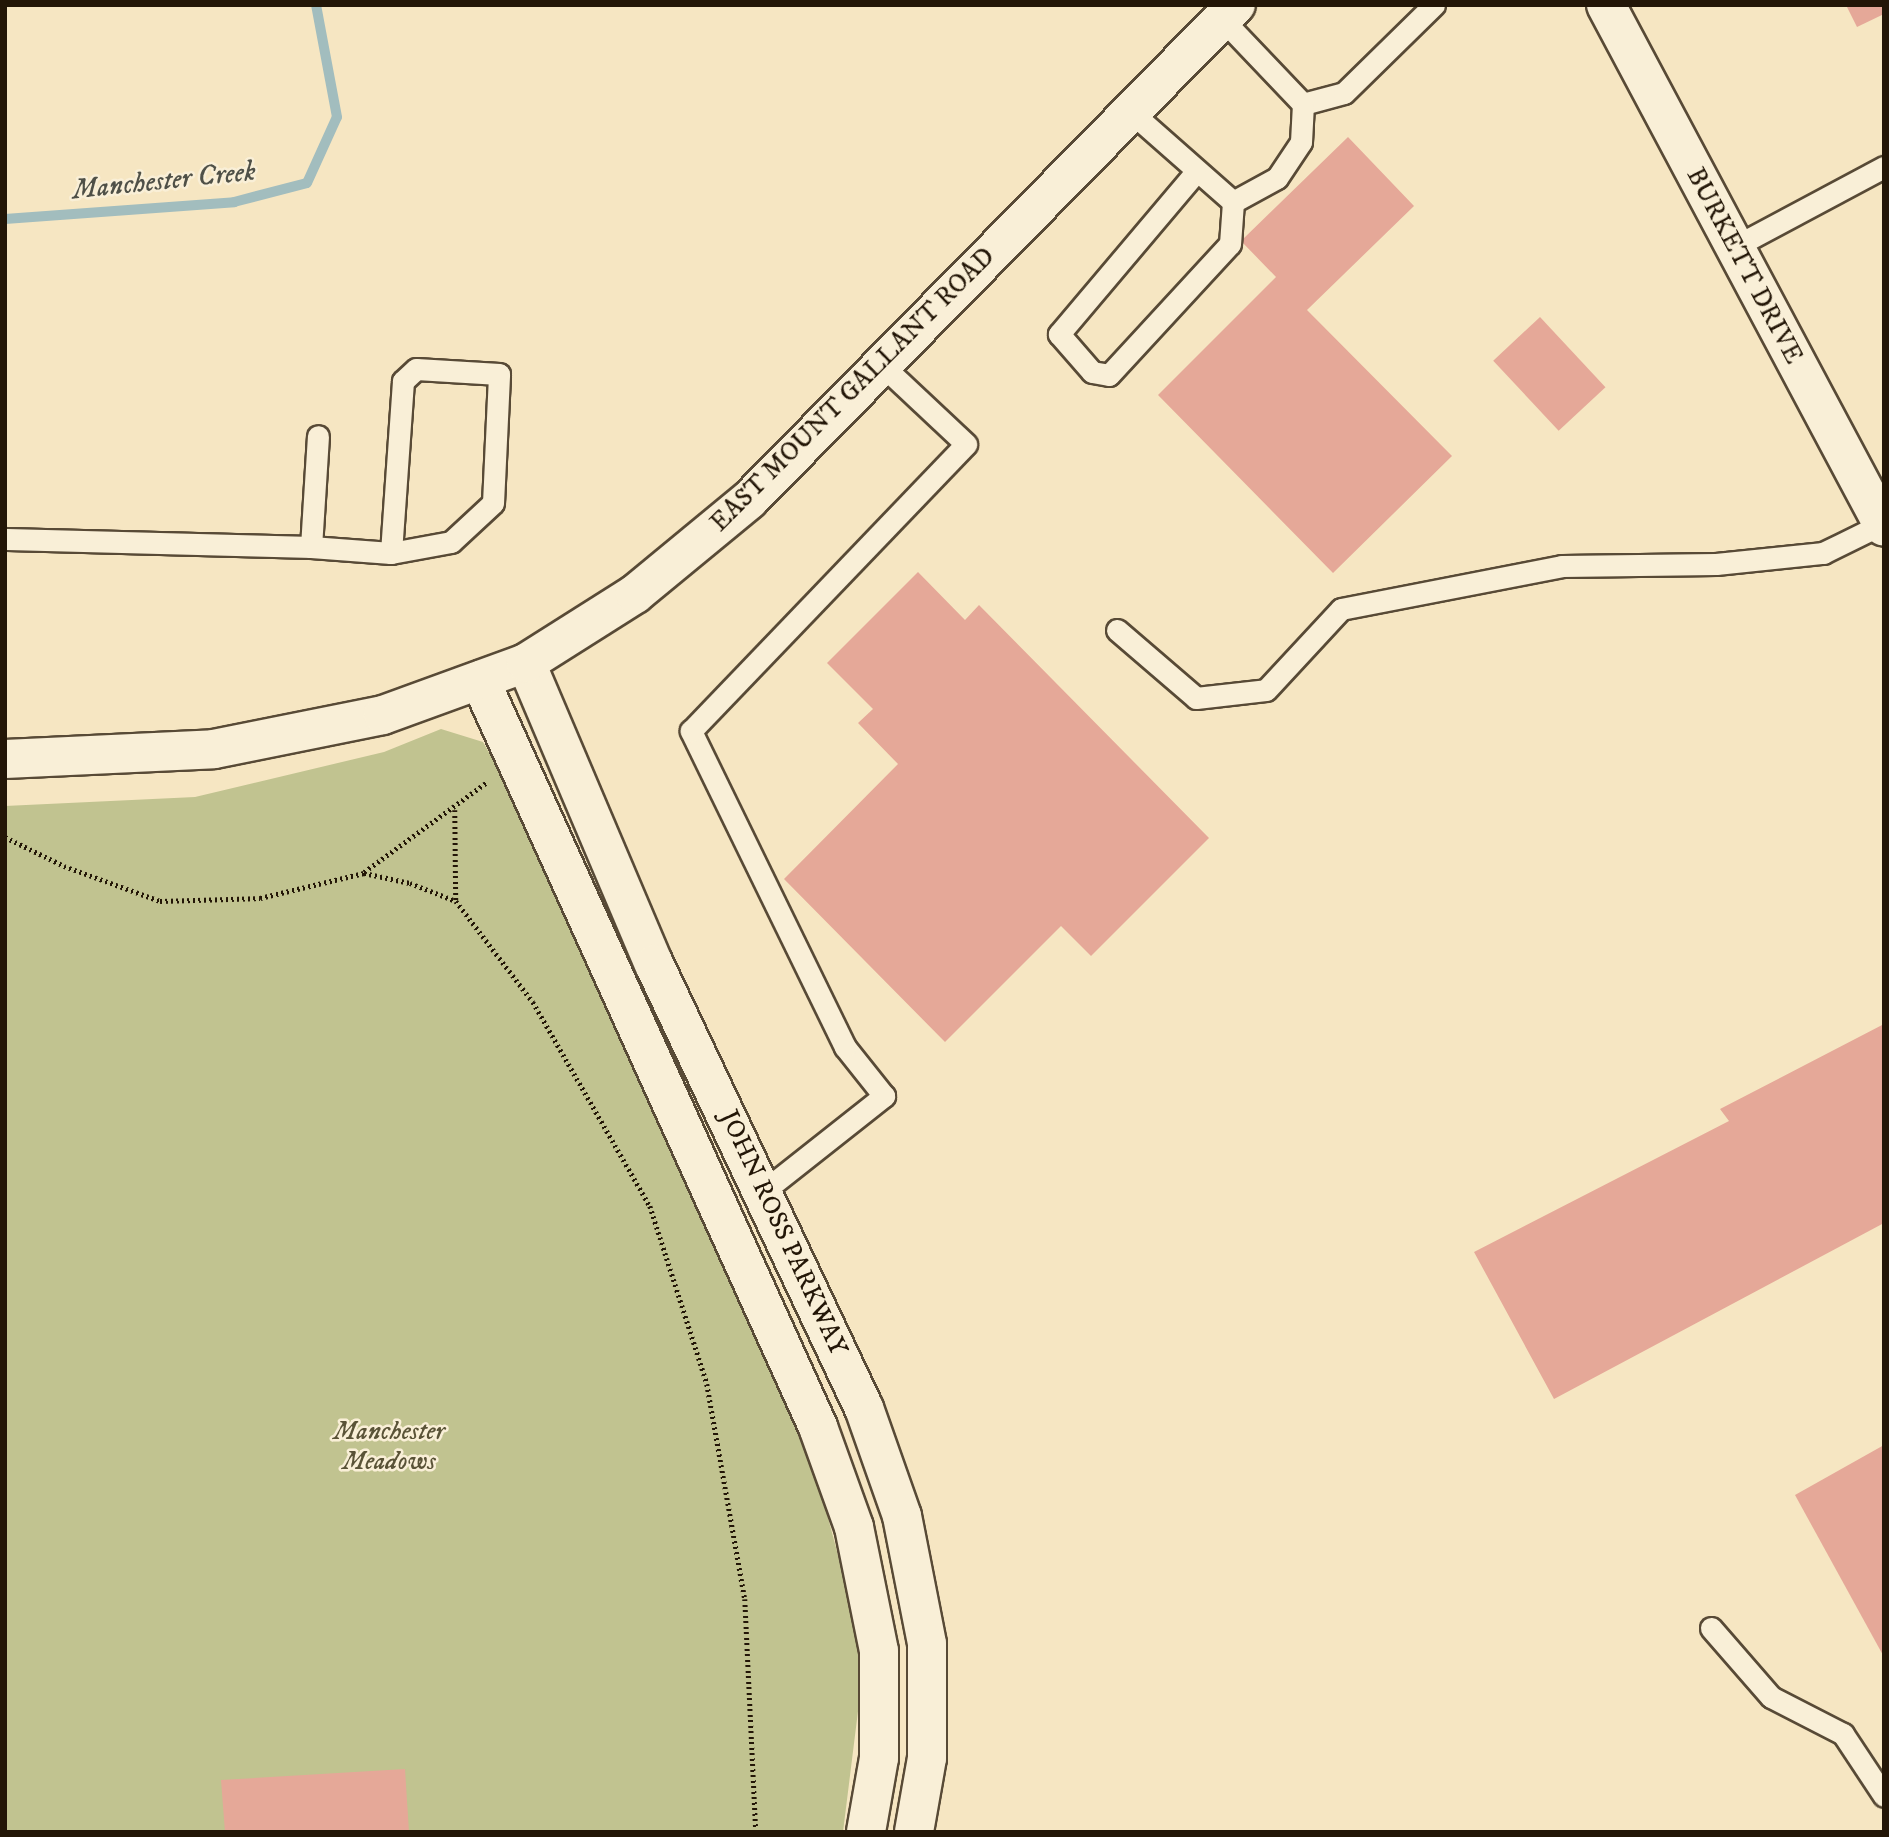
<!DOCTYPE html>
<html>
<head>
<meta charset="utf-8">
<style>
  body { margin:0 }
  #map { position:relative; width:1889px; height:1837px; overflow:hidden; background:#f6e6c2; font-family:"IM FELL DW Pica",serif }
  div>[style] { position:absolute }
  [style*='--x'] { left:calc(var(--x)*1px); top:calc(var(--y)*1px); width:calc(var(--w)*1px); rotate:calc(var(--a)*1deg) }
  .green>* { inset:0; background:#c1c390 }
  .stream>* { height:10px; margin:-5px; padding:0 5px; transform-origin:5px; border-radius:5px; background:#a2bdbe }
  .building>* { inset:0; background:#e5a898; transform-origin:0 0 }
  .path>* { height:4.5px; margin-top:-2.25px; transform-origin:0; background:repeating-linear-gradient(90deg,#231607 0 2px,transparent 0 5.5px) }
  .roads { filter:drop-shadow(2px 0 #584a36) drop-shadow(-2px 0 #584a36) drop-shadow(0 2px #584a36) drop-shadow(0 -2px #584a36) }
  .service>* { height:21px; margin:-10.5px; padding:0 10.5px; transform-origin:10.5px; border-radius:10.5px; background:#f9efd7 }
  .minor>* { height:38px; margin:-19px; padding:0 19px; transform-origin:19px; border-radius:19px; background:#f9efd7 }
  .tertiary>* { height:38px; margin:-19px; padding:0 19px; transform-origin:19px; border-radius:19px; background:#f9efd7 }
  span { translate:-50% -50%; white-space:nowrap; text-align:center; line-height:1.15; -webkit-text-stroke:5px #f9efd7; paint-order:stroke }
  .street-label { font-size:26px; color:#231607 }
  .park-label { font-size:26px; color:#5a5337; font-style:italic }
  .water-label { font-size:28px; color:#4f5047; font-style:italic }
  .frame { position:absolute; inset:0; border:7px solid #231607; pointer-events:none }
</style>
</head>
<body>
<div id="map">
  <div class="green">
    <i style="clip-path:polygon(441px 729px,483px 742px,514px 796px,807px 1440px,865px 1655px,843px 1832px,5px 1832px,5px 806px,195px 797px,384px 752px)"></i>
  </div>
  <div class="stream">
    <i style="--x:5;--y:219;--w:230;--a:-4.2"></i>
    <i style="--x:234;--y:202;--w:75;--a:-14.6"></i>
    <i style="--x:307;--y:183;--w:72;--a:-65.6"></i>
    <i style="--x:337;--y:117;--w:114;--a:-100.6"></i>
  </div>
  <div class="building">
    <i style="clip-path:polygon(1846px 5px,1884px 5px,1884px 14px,1857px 27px)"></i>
    <i style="clip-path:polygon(1348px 137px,1414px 206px,1307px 310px,1452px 456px,1333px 573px,1158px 395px,1276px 277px,1241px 241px)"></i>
    <i style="left:1540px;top:317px;width:96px;height:64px;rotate:47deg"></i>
    <i style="clip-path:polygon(918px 572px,965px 620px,979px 605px,1209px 838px,1091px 956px,1061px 926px,945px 1042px,784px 879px,898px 764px,858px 723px,873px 709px,827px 663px)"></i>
    <i style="clip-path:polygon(1884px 1024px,1884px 1223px,1554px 1399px,1474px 1252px,1729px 1121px,1720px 1109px)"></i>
    <i style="clip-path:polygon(1884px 1445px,1884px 1657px,1795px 1495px)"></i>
    <i style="clip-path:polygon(405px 1769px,409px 1832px,225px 1832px,221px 1780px)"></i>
  </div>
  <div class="path">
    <i style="--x:455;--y:810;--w:91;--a:89.4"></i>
    <i style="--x:5;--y:837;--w:66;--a:26.2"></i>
    <i style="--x:64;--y:866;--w:102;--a:20"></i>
    <i style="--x:160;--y:901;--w:100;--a:-1.7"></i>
    <i style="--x:260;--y:898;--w:107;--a:-13.5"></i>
    <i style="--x:364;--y:873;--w:47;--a:12.3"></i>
    <i style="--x:410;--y:883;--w:49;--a:21.4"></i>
    <i style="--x:456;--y:901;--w:127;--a:52.7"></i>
    <i style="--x:533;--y:1002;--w:235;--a:60.2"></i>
    <i style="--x:650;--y:1206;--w:187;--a:72.2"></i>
    <i style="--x:707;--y:1384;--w:218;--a:80"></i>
    <i style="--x:745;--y:1599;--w:233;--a:87.3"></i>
    <i style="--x:364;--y:872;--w:152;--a:-36.2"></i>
  </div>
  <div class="roads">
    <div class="service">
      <i style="--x:1303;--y:104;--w:42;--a:-15"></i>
      <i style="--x:1344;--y:93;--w:126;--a:-44.4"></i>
      <i style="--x:1131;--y:112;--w:136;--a:41.4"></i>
      <i style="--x:1233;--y:202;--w:50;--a:-28.6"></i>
      <i style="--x:1277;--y:178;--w:43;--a:-56.3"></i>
      <i style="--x:1301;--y:142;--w:38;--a:-87"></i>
      <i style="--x:1303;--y:104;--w:117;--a:-133.6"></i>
      <i style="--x:1195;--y:173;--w:211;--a:130.2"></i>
      <i style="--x:1059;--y:334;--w:50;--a:49"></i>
      <i style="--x:1092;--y:372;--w:17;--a:10"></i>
      <i style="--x:1109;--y:375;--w:178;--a:-47.3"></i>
      <i style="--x:1230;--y:244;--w:42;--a:-85.9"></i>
      <i style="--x:1734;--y:247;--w:170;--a:-28.1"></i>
      <i style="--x:5;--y:539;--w:306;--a:1.5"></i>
      <i style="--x:311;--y:547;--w:111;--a:-86.4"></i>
      <i style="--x:311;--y:547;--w:80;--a:4.3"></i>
      <i style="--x:391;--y:553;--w:61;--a:-10.4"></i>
      <i style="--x:451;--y:542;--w:57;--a:-42.9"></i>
      <i style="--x:493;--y:503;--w:129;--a:-87.3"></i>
      <i style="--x:499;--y:374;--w:83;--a:-176.6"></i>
      <i style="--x:416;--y:369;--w:18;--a:137"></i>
      <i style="--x:403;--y:381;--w:172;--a:94"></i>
      <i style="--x:1117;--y:630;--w:104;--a:40.7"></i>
      <i style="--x:1196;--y:698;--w:70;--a:-6.5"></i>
      <i style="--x:1266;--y:690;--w:110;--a:-47.2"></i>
      <i style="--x:1341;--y:609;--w:225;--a:-11"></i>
      <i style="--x:1562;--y:566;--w:154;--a:-0.7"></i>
      <i style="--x:1716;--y:564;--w:108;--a:-5.9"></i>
      <i style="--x:1823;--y:553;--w:66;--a:-26.2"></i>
      <i style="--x:765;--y:1190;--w:152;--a:-38.3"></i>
      <i style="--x:884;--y:1096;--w:63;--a:-128.5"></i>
      <i style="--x:845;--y:1047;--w:352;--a:-116"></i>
      <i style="--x:691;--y:731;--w:397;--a:-46.2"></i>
      <i style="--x:966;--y:444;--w:115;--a:-136.8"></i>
      <i style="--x:1711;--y:1628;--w:91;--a:49"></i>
      <i style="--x:1771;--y:1697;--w:81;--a:27.2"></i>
      <i style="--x:1843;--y:1734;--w:74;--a:56.5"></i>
    </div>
    <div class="minor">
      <i style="--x:1606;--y:5;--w:591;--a:61.96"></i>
    </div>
    <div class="tertiary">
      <i style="--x:526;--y:663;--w:327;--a:67"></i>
      <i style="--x:654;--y:964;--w:491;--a:64.7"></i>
      <i style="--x:864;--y:1408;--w:114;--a:70.6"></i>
      <i style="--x:902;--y:1516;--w:130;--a:78.9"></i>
      <i style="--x:927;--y:1644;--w:114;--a:90"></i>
      <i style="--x:927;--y:1758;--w:75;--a:100"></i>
      <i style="--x:480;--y:680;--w:820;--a:65.65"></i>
      <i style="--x:818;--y:1427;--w:106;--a:70.2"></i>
      <i style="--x:854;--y:1527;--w:126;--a:78.6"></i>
      <i style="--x:879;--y:1651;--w:107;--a:90"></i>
      <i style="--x:879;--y:1758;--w:75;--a:100"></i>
      <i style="--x:5;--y:759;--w:209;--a:-2.7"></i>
      <i style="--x:214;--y:749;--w:172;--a:-11.4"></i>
      <i style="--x:383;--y:715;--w:152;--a:-20"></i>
      <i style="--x:526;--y:663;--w:129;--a:-32.3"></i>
      <i style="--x:635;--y:594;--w:148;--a:-39.5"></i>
      <i style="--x:749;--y:500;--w:694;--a:-45.47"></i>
    </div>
  </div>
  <div class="street-label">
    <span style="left:1744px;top:266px;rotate:62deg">BURKETT DRIVE</span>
    <span style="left:853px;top:390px;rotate:-45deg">EAST MOUNT GALLANT ROAD</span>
    <span style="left:783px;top:1233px;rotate:65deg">JOHN ROSS PARKWAY</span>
  </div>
  <div class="park-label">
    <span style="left:389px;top:1447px">Manchester<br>Meadows</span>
  </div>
  <div class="water-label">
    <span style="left:164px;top:181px;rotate:-6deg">Manchester Creek</span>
  </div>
  <div class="frame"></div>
</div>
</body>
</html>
